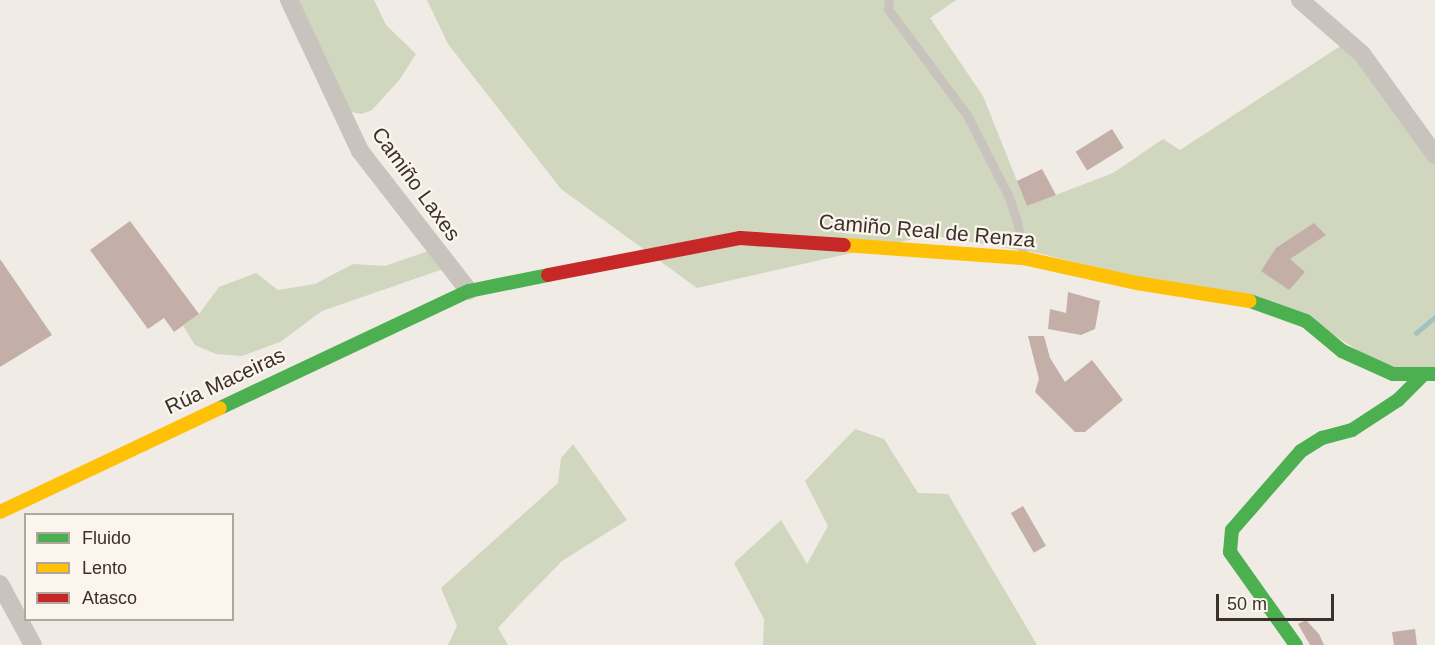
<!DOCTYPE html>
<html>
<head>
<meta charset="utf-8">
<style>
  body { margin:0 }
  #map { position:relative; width:1435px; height:645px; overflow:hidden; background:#f0ebe5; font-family:Helvetica,sans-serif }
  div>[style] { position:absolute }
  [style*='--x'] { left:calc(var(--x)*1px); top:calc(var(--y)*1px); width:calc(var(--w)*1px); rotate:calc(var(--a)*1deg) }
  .green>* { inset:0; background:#d1d6bf }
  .stream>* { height:4.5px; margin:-2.25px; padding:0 2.25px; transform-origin:2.25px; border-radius:2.25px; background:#a1c2c1 }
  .building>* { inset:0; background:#c3afa7; transform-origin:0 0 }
  .lane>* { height:9px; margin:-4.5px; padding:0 4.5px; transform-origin:4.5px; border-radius:4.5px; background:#c9c3be }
  .street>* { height:18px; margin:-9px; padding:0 9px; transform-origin:9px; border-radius:9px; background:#c9c3be }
  .fast>* { height:14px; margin:-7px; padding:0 7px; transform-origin:7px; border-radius:7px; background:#4caf50 }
  .slow>* { height:14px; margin:-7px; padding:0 7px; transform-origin:7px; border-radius:7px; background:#ffc107 }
  .jam>* { height:14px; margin:-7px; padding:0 7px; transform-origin:7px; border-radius:7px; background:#c62828 }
  span { translate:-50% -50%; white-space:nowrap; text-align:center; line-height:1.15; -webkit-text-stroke:4.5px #fbf5ee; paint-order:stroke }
  .street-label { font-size:21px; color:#3b302b }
  .legend { position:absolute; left:24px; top:513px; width:210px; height:108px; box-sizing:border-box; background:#fbf5ee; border:2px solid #aea6a0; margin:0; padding:8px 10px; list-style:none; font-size:18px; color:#3b302b }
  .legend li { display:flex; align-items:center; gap:12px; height:30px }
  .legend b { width:30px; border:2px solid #aea6a0 }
  .scale { position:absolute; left:1216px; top:594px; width:118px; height:27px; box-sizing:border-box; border:3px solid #3b302b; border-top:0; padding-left:8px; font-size:18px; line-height:21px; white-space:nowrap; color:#3b302b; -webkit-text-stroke:4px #fbf5ee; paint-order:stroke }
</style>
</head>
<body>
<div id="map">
  <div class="green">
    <i style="clip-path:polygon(290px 0,374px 0,386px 25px,416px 54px,400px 79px,372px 110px,362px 114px,339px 110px)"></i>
    <i style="clip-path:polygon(427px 0,956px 0,930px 18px,983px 96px,1027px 206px,1113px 173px,1163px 139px,1180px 150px,1342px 45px,1340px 35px,1435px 157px,1435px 373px,1393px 373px,1309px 319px,1042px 254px,931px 235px,697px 288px,561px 189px,448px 44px)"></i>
    <i style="clip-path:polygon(434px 249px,449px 267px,322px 311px,280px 342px,242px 356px,216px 354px,195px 345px,183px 326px,199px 314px,219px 287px,256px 273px,278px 290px,315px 284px,353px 264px,385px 266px)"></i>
    <i style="clip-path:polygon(855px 429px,884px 439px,918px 493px,948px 494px,1037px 645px,763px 645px,764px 619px,734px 563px,781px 520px,807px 564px,828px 526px,805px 481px)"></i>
    <i style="clip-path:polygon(573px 444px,627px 520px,562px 561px,520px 604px,498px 628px,508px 645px,448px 645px,457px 626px,441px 588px,558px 483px,561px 458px)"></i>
  </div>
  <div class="stream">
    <i style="--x:1416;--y:333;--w:25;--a:-40"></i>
  </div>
  <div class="building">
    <i style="left:1112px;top:129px;width:22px;height:43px;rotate:58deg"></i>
    <i style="clip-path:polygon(1042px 169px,1056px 195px,1027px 206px,1017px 181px)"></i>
    <i style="clip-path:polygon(130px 221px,199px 314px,174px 332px,164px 318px,148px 329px,90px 250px)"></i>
    <i style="clip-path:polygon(1314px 223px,1326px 235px,1290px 259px,1305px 272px,1289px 290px,1261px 271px,1276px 248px)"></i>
    <i style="clip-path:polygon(0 259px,52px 335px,0 367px)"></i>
    <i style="clip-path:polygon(1068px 292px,1100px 301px,1095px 329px,1081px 335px,1048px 329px,1050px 309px,1066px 313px)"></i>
    <i style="clip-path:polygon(1028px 336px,1044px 336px,1050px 358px,1065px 382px,1092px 360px,1123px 400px,1085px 432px,1075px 432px,1035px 392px,1039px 379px)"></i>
    <i style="left:1023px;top:506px;width:46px;height:14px;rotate:60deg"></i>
    <i style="clip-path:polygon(1306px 620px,1319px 634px,1324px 645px,1310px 645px,1298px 624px)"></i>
    <i style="clip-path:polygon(1415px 629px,1417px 645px,1394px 645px,1392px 632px)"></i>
  </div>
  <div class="lane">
    <i style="--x:889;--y:0;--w:9;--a:96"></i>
    <i style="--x:888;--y:9;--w:132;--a:53.3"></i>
    <i style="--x:967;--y:115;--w:92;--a:62.9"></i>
    <i style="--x:1009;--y:197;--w:25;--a:72"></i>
    <i style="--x:1017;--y:221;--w:36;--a:80"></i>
  </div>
  <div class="street">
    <i style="--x:289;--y:0;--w:167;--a:64.8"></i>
    <i style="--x:360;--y:151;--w:177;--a:52.1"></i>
    <i style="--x:1300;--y:0;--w:82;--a:41.1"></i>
    <i style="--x:1362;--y:54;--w:125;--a:54.1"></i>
    <i style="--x:0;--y:584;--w:69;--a:61.6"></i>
  </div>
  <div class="fast">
    <i style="--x:1250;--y:301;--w:59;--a:19.7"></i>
    <i style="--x:1306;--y:321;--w:47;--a:39.8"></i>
    <i style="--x:1342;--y:351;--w:56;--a:24.3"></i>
    <i style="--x:1393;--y:374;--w:42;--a:0"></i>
    <i style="--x:220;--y:408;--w:275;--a:-25.2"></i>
    <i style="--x:469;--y:291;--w:81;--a:-11.4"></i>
    <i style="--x:1296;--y:645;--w:114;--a:-125.4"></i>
    <i style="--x:1230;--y:552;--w:22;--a:-85"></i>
    <i style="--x:1232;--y:530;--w:105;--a:-48.9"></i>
    <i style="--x:1301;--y:451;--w:25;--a:-32"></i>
    <i style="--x:1322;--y:438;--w:31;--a:-15"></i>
    <i style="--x:1352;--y:430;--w:55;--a:-33.1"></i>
    <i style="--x:1398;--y:400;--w:37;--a:-45"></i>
  </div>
  <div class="slow">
    <i style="--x:844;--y:245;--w:179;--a:4.2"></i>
    <i style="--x:1023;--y:258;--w:117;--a:12.4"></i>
    <i style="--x:1137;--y:283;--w:114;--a:9.1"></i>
    <i style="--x:0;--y:512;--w:243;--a:-25.3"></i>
  </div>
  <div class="jam">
    <i style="--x:548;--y:275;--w:196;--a:-10.9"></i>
    <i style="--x:740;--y:238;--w:104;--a:3.9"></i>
  </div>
  <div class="street-label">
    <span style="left:416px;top:184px;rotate:54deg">Camiño Laxes</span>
    <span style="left:927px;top:231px;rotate:5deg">Camiño Real de Renza</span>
    <span style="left:225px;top:381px;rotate:-25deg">Rúa Maceiras</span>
  </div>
  <ul class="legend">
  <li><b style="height:8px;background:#4caf50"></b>Fluido</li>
  <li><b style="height:8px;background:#ffc107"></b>Lento</li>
  <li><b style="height:8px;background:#c62828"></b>Atasco</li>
  </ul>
  <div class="scale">50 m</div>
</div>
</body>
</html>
